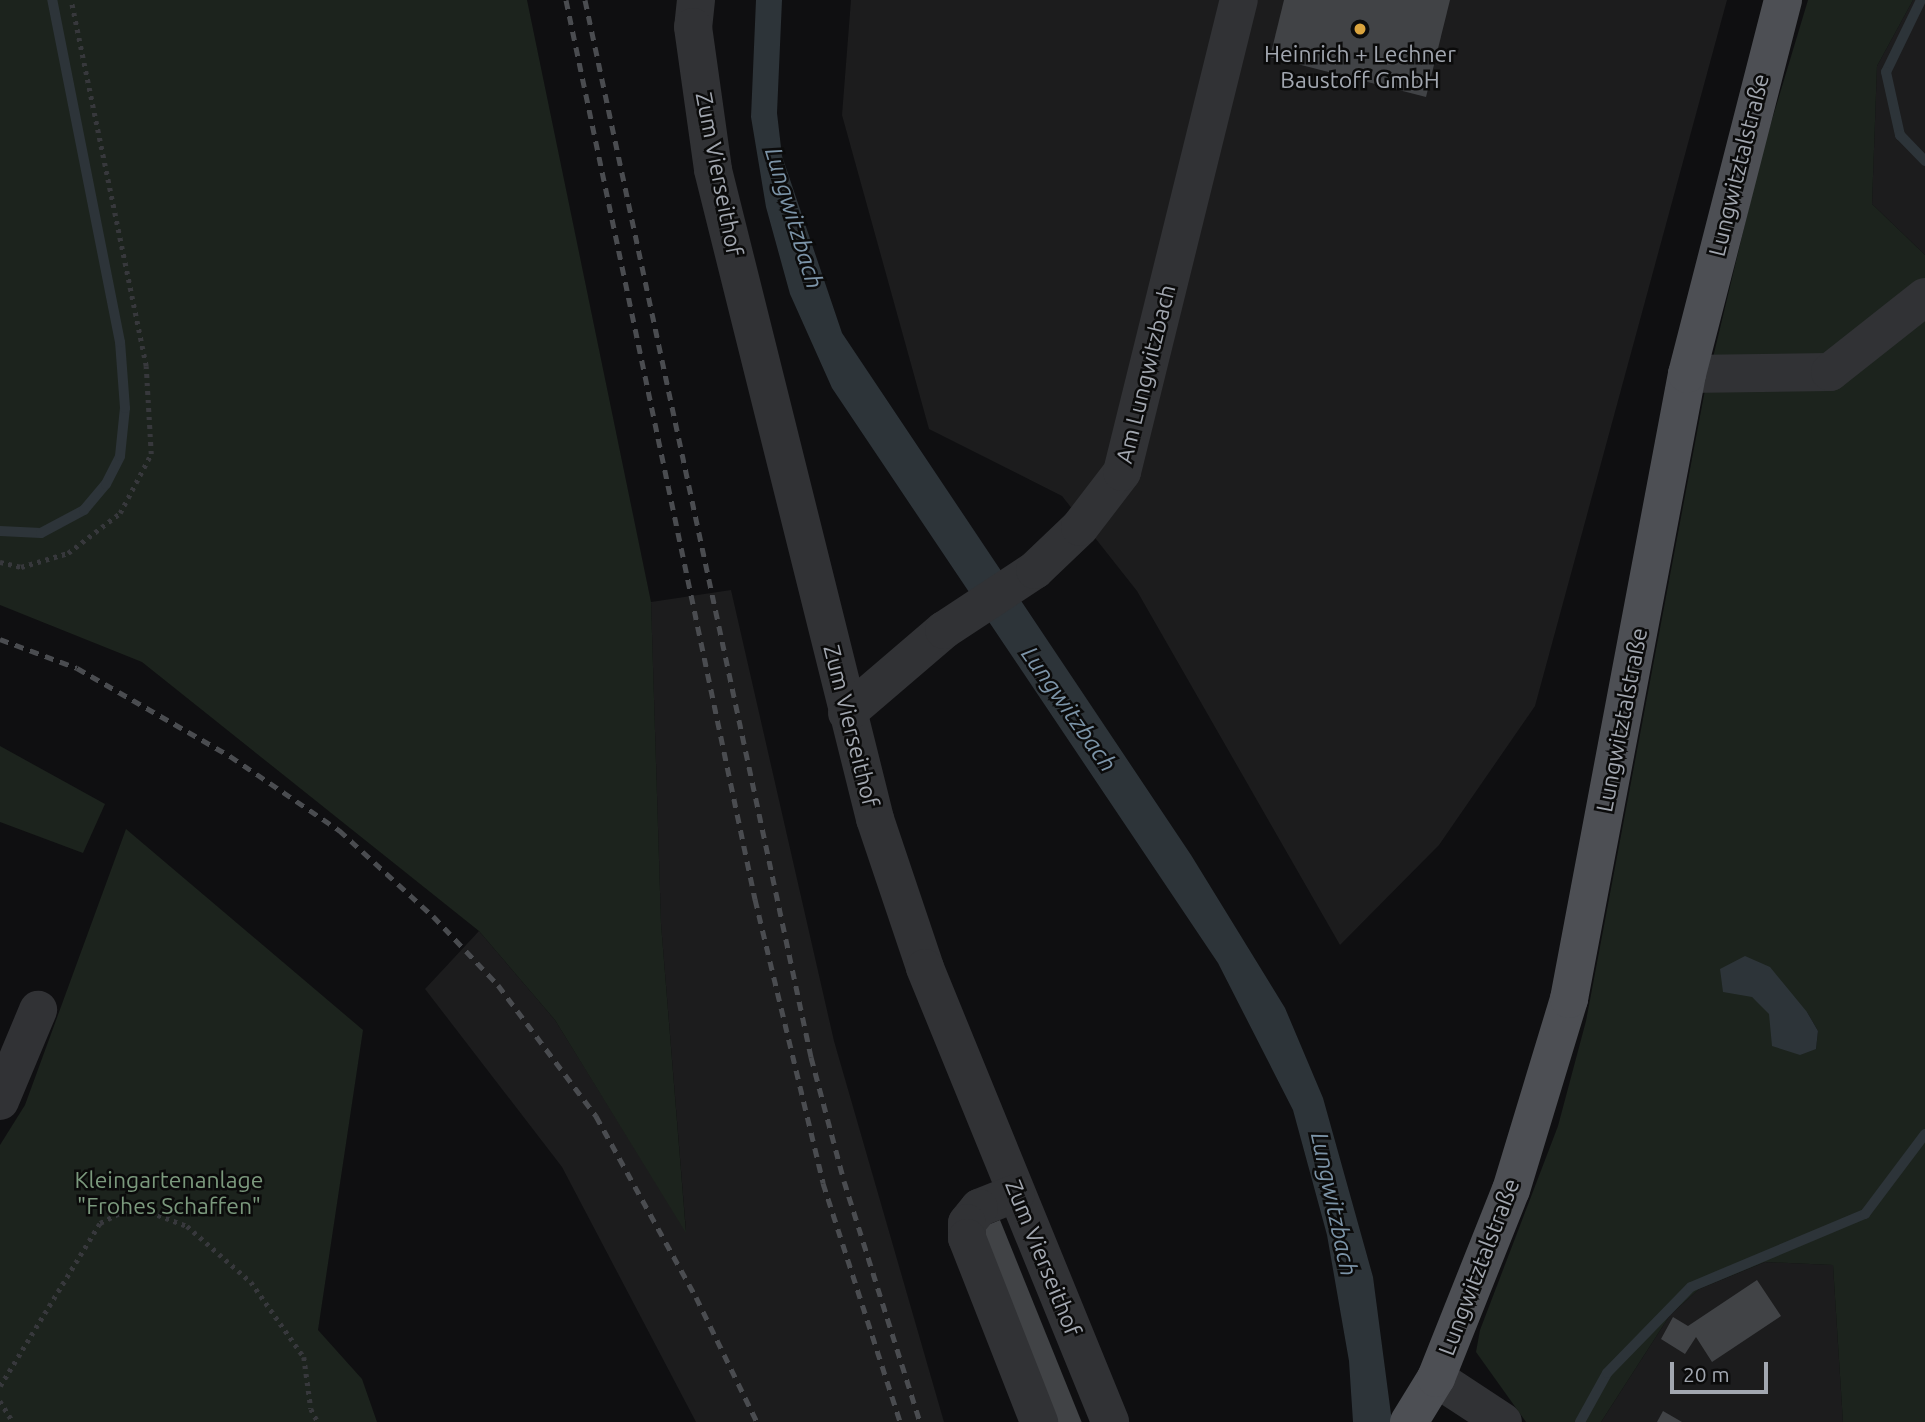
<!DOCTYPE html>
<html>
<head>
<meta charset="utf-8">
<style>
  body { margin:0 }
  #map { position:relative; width:1925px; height:1422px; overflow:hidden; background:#0f0f11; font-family:Ubuntu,sans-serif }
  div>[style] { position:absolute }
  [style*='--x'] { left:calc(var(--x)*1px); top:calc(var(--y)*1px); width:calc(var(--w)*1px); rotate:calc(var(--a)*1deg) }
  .built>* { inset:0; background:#1c1c1d }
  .green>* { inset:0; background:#1c231d }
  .water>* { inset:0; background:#2d3439 }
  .stream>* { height:10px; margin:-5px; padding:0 5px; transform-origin:5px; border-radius:5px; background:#2d3439 }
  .building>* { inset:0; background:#414346; transform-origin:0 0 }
  .path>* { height:4.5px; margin-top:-2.25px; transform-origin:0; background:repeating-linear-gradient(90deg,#37383c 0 3.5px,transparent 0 8.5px) }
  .minor>* { height:38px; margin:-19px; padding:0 19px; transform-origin:19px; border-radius:19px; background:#313235 }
  .major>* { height:38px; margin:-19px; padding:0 19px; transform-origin:19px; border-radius:19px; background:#4d4f54 }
  .rail>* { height:5px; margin-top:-2.5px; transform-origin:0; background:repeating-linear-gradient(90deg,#4a4c50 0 9px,transparent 0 16px) }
  .dots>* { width:19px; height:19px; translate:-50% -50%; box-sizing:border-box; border:4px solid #0b0b0b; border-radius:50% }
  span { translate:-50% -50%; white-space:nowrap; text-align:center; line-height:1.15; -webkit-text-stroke:5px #0b0b0b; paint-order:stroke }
  .poi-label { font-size:23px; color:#a2a7b0 }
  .street-label { font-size:23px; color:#a2a7b0 }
  .park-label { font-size:23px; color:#7b997d }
  .water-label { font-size:24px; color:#7c94a8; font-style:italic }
  .scale { position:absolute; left:1670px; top:1362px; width:98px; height:32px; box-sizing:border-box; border:4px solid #a2a7b0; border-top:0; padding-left:9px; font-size:21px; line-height:24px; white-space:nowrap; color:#a2a7b0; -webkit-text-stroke:5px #0b0b0b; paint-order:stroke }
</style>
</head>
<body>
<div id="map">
  <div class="built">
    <i style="clip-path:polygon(851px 0,1727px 0,1535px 706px,1439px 845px,1340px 945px,1137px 591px,1062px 496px,929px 429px,842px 115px)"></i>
    <i style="clip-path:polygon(1913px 0,1925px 0,1925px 255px,1872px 204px,1877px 66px)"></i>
    <i style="clip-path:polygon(731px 590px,834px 1041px,944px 1422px,696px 1422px,562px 1167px,425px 989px,479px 931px,555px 1020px,686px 1231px,661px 924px,651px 602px)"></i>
    <i style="clip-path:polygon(1765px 1262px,1833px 1265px,1843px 1422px,1601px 1422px,1670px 1315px,1699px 1289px)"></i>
  </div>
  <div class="green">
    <i style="clip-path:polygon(0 0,527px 0,651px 602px,661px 924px,686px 1233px,555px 1020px,479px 931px,142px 662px,0 605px)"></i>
    <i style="clip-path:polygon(evenodd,1808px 0,1913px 0,1877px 66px,1872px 204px,1925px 255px,1925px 1422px,1843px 1422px,1833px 1265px,1765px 1262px,1699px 1289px,1670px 1315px,1601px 1422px,1526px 1422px,1476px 1352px,1480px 1330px,1558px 1126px,1586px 1021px,1704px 395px,1762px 153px,1808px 0,1752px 997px,1807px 1012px,1818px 1031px,1816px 1049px,1752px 997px)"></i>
    <i style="clip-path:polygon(0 746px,105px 804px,83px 853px,0 822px)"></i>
    <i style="clip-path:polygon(126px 829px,363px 1030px,318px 1330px,362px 1379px,377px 1422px,0 1422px,0 1145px,25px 1105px)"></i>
  </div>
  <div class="water">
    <i style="clip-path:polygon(756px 0,782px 0,777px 113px,782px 156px,842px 333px,1191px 855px,1285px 1008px,1323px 1098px,1373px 1277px,1392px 1422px,1353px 1422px,1349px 1361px,1327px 1235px,1293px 1110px,1218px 963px,832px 388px,790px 294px,766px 207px,751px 117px)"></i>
    <i style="clip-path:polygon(1745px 956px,1770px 967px,1807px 1012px,1818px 1031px,1816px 1049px,1800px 1055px,1772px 1046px,1769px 1014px,1752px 997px,1723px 992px,1720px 969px)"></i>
  </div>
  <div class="stream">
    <i style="--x:1921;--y:0;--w:80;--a:115.9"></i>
    <i style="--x:1886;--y:72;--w:65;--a:77.5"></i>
    <i style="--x:1900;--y:135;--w:36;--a:46"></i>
    <i style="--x:0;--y:531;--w:41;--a:2.8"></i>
    <i style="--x:41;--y:533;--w:49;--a:-28.1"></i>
    <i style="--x:84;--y:510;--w:34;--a:-50"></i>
    <i style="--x:106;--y:484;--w:31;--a:-63"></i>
    <i style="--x:120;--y:456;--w:48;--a:-84.1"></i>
    <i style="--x:125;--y:408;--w:66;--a:-94.3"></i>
    <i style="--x:120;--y:342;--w:349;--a:-101.2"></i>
    <i style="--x:1580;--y:1422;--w:56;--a:-61.1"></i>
    <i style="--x:1607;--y:1373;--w:120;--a:-45.7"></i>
    <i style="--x:1691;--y:1287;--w:189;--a:-22.8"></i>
    <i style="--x:1865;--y:1214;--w:100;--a:-53.1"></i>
  </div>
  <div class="building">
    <i style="clip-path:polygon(1284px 0,1450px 0,1426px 97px,1270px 57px)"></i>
    <i style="left:1000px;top:1220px;width:218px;height:30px;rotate:68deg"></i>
    <i style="clip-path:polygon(1757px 1280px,1781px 1316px,1712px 1362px,1696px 1337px,1685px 1354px,1661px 1339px,1673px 1317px,1688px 1326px)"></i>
    <i style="clip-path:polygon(1663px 1411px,1682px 1422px,1657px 1422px)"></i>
  </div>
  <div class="path">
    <i style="--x:0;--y:562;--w:22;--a:13"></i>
    <i style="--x:21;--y:567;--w:49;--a:-16.6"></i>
    <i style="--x:68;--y:553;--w:66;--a:-37.6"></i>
    <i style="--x:120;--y:513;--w:67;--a:-62.3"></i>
    <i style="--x:151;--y:454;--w:88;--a:-93.3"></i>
    <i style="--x:146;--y:366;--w:374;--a:-101.6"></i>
    <i style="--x:0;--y:1386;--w:191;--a:-58.5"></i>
    <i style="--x:100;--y:1223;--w:38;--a:-27"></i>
    <i style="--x:134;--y:1206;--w:57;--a:20.7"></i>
    <i style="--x:187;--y:1226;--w:85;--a:41.2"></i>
    <i style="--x:251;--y:1282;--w:92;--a:54.8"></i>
    <i style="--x:304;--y:1357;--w:52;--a:82.3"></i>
    <i style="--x:311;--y:1409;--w:15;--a:62"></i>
    <i style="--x:0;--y:1401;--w:25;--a:58"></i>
  </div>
  <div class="minor">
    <i style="--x:696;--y:0;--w:27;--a:96"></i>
    <i style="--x:693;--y:27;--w:144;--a:82"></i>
    <i style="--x:713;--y:170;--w:669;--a:75.98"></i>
    <i style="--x:875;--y:819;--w:157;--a:71.4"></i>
    <i style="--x:925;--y:968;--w:490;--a:67.8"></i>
    <i style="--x:1687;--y:374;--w:143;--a:-0.8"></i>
    <i style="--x:1830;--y:372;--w:121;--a:-38.3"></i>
    <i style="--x:847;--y:713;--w:128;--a:-40.6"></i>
    <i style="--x:944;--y:630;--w:109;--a:-33.4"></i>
    <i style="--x:1035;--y:570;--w:62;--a:-43.7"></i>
    <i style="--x:1080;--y:527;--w:69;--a:-52.6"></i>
    <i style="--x:1122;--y:472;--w:486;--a:-76.1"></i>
    <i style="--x:0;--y:1101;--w:99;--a:-67.3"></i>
    <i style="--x:1016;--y:1193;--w:40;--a:158"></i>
    <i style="--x:979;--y:1208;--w:19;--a:129"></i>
    <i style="--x:967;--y:1223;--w:15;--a:90"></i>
    <i style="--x:967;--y:1238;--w:198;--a:68.6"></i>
    <i style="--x:1436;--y:1378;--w:80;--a:33.3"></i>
  </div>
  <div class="major">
    <i style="--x:1409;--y:1422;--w:52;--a:-58.5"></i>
    <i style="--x:1436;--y:1378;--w:202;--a:-68.3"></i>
    <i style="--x:1511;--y:1190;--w:200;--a:-73.1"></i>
    <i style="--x:1569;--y:999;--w:636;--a:-79.31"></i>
    <i style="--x:1687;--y:374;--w:386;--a:-75.6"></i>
  </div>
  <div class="rail">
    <i style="--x:566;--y:0;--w:919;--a:78.13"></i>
    <i style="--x:755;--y:899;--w:292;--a:76.5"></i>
    <i style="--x:823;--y:1183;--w:251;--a:72.1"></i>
    <i style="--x:585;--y:0;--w:1081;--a:77.93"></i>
    <i style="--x:811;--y:1057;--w:128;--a:75.1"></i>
    <i style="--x:844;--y:1181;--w:253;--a:72.5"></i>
    <i style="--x:0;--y:639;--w:82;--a:20.6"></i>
    <i style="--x:77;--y:668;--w:177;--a:29.9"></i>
    <i style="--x:230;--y:756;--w:132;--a:34.2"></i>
    <i style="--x:339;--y:830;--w:127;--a:42.5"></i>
    <i style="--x:433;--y:916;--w:95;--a:46.7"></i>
    <i style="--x:498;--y:985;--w:164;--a:53.2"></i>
    <i style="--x:596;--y:1116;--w:207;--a:61.1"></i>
    <i style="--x:696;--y:1297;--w:139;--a:64"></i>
  </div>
  <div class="dots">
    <i style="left:1360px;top:29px;background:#daa43e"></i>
  </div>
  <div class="poi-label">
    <span style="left:1360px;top:67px">Heinrich + Lechner<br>Baustoff GmbH</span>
  </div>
  <div class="street-label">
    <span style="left:1739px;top:165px;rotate:-76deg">Lungwitztalstraße</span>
    <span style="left:719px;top:174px;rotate:79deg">Zum Vierseithof</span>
    <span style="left:1146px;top:374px;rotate:-76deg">Am Lungwitzbach</span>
    <span style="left:1622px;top:720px;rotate:-79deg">Lungwitztalstraße</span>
    <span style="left:851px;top:726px;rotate:76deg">Zum Vierseithof</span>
    <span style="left:1043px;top:1258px;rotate:68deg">Zum Vierseithof</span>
    <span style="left:1479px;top:1267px;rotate:-69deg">Lungwitztalstraße</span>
  </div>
  <div class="park-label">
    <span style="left:169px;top:1193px">Kleingartenanlage<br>"Frohes Schaffen"</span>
  </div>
  <div class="water-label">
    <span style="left:794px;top:218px;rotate:73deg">Lungwitzbach</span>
    <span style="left:1069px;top:709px;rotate:55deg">Lungwitzbach</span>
    <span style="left:1334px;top:1204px;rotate:78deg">Lungwitzbach</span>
  </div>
  <div class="scale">20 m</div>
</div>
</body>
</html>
